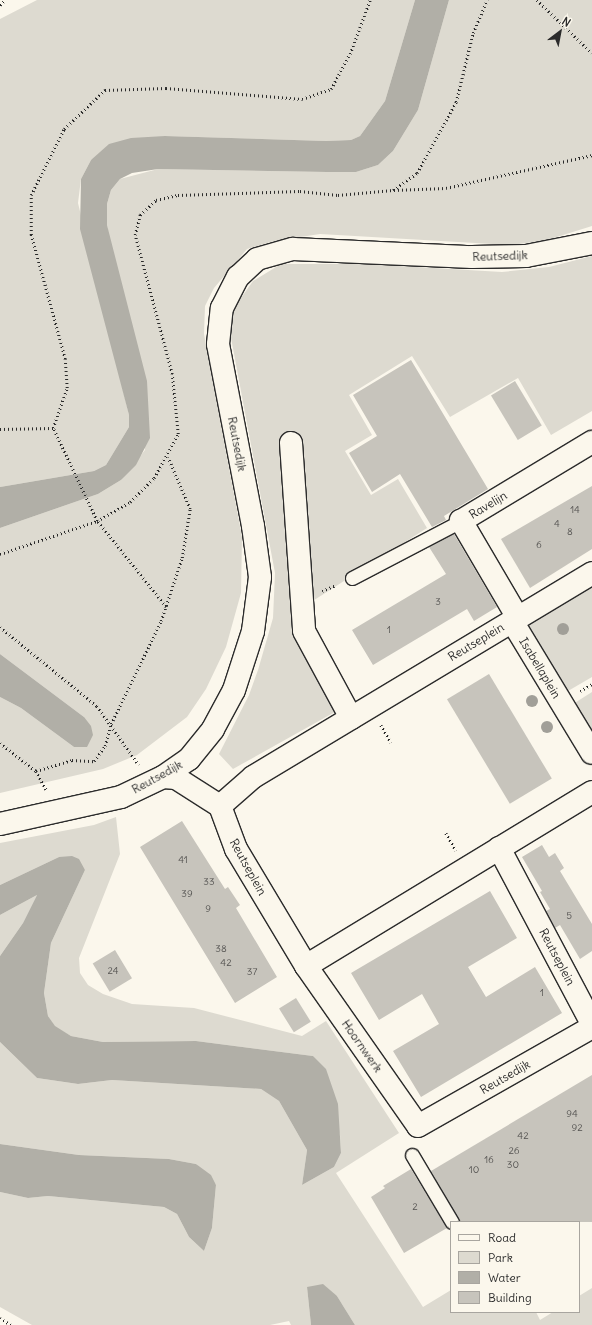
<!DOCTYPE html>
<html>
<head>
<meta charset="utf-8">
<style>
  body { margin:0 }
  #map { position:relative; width:592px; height:1325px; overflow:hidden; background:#fbf7ec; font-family:Delius,sans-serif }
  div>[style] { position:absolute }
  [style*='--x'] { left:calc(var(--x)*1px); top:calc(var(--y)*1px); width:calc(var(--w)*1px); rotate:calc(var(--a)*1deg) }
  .green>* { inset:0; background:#dddad0 }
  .water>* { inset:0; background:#b1afa7 }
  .building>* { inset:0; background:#c7c4bc; transform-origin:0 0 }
  .path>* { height:2.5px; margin-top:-1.25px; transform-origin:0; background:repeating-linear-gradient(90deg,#2b2b2b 0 1px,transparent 0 4px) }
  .roads { filter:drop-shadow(1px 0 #2b2b2b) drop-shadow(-1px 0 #2b2b2b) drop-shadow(0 1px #2b2b2b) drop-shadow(0 -1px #2b2b2b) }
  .lane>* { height:13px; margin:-6.5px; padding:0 6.5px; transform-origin:6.5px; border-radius:6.5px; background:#fbf7ec }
  .street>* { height:22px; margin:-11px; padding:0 11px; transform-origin:11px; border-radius:11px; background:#fbf7ec }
  .trees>* { width:12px; height:12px; margin:-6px; border-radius:50%; background:#a19f98 }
  span { translate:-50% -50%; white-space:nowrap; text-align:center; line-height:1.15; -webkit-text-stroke:3px #fbf7ec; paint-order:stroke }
  .number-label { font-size:10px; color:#52514f }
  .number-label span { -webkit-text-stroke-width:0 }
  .street-label { font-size:12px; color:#2b2b2b }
  .legend { position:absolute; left:450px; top:1221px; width:130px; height:92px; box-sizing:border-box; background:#fbf7ec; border:1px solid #a8a59f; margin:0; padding:5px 7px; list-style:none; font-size:12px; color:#2b2b2b }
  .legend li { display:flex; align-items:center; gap:8px; height:20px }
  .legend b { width:20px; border:1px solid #a8a59f }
  .north { position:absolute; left:540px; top:12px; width:40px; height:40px; -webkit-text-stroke:3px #fbf7ec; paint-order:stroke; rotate:32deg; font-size:11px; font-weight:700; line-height:16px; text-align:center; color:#2b2b2b }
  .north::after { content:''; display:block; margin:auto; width:14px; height:18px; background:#2b2b2b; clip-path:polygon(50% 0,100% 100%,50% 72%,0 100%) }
</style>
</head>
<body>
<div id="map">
  <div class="green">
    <i style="clip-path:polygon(37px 0,415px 0,385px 101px,360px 136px,351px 140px,326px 141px,165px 136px,91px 160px,81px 179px,78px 203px,129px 415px,129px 427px,106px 465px,94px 471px,0 487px,0 19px)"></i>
    <i style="clip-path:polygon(449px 0,592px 0,592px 226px,547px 240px,512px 245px,320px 234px,274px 241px,247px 249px,214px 288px,205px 306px,204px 334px,242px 537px,241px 593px,226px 647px,206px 689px,187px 717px,137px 755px,103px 769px,0 793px,0 697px,21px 708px,74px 747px,84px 717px,0 654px,0 528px,98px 494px,121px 480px,145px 450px,107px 225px,107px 204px,111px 190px,120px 179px,158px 169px,327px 172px,356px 172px,378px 165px,393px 151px,418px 110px)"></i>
    <i style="clip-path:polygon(592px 256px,592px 411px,551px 435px,518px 378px,450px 417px,412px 356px,349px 395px,372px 435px,345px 451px,371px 495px,398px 479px,427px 528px,308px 604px,342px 708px,233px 769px,219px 754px,249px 695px,258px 670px,273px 618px,275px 573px,229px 327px,230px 316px,236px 305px,253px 281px,281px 264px,366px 264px,502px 272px,549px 267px)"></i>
    <i style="clip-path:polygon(592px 584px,592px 677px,568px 691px,523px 627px)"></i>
    <i style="clip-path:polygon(592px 692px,592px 735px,573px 704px)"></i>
    <i style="clip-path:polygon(116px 817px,120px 854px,79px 958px,80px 973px,88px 985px,103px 994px,132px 1004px,194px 1008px,302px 1036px,326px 1021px,399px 1133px,336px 1173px,423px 1307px,451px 1290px,451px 1312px,536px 1312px,540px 1320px,553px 1312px,579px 1312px,579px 1296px,592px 1288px,592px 1325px,355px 1325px,337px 1296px,307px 1287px,311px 1325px,291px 1325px,289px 1321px,270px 1325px,32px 1325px,0 1307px,0 1192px,28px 1198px,48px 1196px,164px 1207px,177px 1214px,189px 1237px,204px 1251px,212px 1228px,216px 1185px,196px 1164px,169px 1159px,79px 1155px,0 1144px,0 1042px,37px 1078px,78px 1084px,112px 1080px,261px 1089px,279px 1101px,307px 1150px,302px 1185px,334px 1167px,341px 1153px,340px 1135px,313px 1056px,196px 1041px,103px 1042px,71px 1036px,55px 1027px,48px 1016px,44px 993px,51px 943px,85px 870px,59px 857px,0 885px,0 843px,94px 825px)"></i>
    <i style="clip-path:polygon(37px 895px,23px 923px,0 956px,0 915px)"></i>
  </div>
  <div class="water">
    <i style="clip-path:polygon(415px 0,449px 0,418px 110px,393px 151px,378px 165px,356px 172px,327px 172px,158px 169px,132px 173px,120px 179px,111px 190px,107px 204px,107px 225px,147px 381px,150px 438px,136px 465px,121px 480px,98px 494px,0 528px,0 487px,94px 471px,106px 465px,129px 427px,129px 415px,80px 229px,81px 179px,91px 160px,109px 144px,131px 138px,165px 136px,326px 141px,351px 140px,360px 136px,385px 101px)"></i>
    <i style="clip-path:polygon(0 654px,84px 717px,91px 726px,93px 735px,87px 747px,74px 747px,21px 708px,0 697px)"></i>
    <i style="clip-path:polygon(72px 856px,79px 859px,85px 870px,51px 943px,44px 993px,48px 1016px,55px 1026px,71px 1036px,103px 1042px,196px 1041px,313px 1056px,326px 1069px,338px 1104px,341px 1153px,334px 1167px,302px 1185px,307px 1150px,279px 1101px,261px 1089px,112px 1080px,78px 1084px,37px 1078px,0 1042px,0 956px,23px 923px,37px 895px,0 915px,0 885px,59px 857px)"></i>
    <i style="clip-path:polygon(0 1144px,79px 1155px,169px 1159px,196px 1164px,211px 1175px,216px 1185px,212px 1228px,204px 1251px,189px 1237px,177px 1214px,164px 1207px,48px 1196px,28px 1198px,0 1192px)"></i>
    <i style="clip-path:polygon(323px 1284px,337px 1296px,355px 1325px,311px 1325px,307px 1287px)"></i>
  </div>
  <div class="building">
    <i style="clip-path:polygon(411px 360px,488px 489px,444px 516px,446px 520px,432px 527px,400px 474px,372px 492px,349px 453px,377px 436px,353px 395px)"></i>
    <i style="left:515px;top:381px;width:52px;height:28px;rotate:59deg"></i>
    <i style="clip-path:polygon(592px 486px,592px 549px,530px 588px,501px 539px)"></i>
    <i style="clip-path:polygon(454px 534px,497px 607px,474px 621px,467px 609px,373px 665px,352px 630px,446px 574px,429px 547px)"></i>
    <i style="left:489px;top:674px;width:122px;height:49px;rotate:59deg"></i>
    <i style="clip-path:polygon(182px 821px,225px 889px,228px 887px,240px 905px,236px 908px,277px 977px,235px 1003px,140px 847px)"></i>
    <i style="clip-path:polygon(542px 845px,549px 857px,555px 853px,564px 868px,560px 871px,592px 924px,592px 951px,580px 959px,560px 925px,555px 928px,546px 911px,550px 909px,540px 892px,542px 891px,522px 857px)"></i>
    <i style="clip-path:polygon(490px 891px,517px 938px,468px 967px,486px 997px,535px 967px,562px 1013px,421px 1097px,393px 1051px,439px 1024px,422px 994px,379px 1020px,351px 973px)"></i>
    <i style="left:115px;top:950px;width:33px;height:26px;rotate:59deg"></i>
    <i style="left:296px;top:998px;width:28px;height:20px;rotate:58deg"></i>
    <i style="clip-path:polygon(592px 1075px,592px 1222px,460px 1222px,431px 1171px)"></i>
    <i style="clip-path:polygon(411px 1169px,447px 1228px,404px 1253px,371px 1197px,385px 1188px,383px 1186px)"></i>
  </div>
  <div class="path">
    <i style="--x:537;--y:0;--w:76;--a:43.9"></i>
    <i style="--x:0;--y:5;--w:7;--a:-45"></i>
    <i style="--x:394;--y:190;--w:52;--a:-2.2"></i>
    <i style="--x:446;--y:188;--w:150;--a:-12.7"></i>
    <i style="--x:0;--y:429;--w:53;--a:-1.1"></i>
    <i style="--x:0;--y:554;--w:102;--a:-18.8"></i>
    <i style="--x:97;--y:521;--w:38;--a:-30"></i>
    <i style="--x:130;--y:502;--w:34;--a:-45"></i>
    <i style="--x:154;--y:478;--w:50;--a:-61.4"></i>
    <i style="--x:178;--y:434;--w:60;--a:-95.7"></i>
    <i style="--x:172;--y:374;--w:144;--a:-104.9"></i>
    <i style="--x:135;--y:235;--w:21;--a:-76"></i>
    <i style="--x:140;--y:215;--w:22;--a:-43"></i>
    <i style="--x:156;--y:200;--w:23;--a:-13"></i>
    <i style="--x:178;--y:195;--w:122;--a:-1.9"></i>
    <i style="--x:300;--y:191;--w:38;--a:6"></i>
    <i style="--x:338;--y:195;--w:55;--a:-5.2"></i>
    <i style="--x:393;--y:190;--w:29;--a:-35"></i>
    <i style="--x:417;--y:173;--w:81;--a:-61.2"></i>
    <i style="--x:456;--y:102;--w:71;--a:-76.2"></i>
    <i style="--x:473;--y:33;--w:36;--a:-67"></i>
    <i style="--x:322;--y:591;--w:15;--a:-23"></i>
    <i style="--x:166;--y:607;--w:110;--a:-128.7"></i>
    <i style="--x:97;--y:521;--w:103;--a:-115.3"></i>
    <i style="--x:53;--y:428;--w:42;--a:-70.7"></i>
    <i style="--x:67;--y:388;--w:29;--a:-94"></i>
    <i style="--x:65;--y:359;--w:129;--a:-105.3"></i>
    <i style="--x:31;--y:235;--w:40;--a:-90"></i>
    <i style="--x:31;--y:195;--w:74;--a:-63.4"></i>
    <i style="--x:64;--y:129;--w:57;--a:-43.6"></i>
    <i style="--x:105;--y:90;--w:61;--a:-1.9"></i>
    <i style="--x:166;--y:88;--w:136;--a:4.6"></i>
    <i style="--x:302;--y:99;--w:31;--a:-19"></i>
    <i style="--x:331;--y:89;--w:40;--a:-62"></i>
    <i style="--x:350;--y:54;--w:58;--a:-69.7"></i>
    <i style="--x:0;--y:627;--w:125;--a:39.2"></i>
    <i style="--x:97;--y:706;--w:72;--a:54.6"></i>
    <i style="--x:580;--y:691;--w:14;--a:-30"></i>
    <i style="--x:381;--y:725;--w:20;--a:60"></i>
    <i style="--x:0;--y:743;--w:46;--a:37.9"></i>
    <i style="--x:36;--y:771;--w:23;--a:61"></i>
    <i style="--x:36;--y:771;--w:38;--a:-17"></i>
    <i style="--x:72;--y:760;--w:22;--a:3"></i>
    <i style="--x:94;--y:761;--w:19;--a:-54"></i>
    <i style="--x:105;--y:746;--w:23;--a:-75"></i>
    <i style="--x:111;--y:724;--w:114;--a:-64.1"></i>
    <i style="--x:161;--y:621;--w:66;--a:-71.6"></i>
    <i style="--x:182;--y:558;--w:50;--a:-80.7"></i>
    <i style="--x:190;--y:509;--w:56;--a:-113.3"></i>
    <i style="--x:446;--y:833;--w:20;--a:60"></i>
    <i style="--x:0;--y:1318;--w:13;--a:32"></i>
  </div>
  <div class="roads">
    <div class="lane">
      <i style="--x:352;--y:578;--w:123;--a:-27.6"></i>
      <i style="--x:412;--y:1155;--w:78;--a:59.2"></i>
    </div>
    <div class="street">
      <i style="--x:291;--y:443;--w:188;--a:86"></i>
      <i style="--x:304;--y:631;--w:99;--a:61.6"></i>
      <i style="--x:518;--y:618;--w:113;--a:-120.4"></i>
      <i style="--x:461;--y:521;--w:153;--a:-31.1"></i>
      <i style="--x:512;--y:621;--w:154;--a:58.8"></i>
      <i style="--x:163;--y:777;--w:13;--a:4"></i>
      <i style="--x:176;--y:778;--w:52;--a:32.5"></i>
      <i style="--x:220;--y:806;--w:46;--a:69.6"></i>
      <i style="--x:236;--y:849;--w:136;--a:59.1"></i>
      <i style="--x:306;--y:966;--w:335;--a:-31.3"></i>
      <i style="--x:220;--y:806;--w:44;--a:-41.3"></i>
      <i style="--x:253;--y:777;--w:396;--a:-31"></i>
      <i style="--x:0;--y:824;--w:124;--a:-12.6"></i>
      <i style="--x:121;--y:797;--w:47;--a:-25.5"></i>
      <i style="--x:163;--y:777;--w:32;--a:-35"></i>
      <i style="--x:189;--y:759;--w:38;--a:-51"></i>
      <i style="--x:213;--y:729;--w:44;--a:-61.7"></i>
      <i style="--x:234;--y:690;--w:62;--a:-72.1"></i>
      <i style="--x:253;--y:631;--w:54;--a:-82.6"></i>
      <i style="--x:260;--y:577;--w:51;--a:-97.8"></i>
      <i style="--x:253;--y:526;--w:185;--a:-100.9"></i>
      <i style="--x:218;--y:344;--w:36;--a:-84"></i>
      <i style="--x:222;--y:308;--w:35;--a:-63"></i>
      <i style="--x:238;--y:277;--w:26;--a:-43"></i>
      <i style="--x:257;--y:259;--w:37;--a:-16"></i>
      <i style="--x:293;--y:249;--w:179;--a:2.6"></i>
      <i style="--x:472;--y:257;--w:54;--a:-1.1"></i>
      <i style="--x:526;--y:256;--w:67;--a:-11.1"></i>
      <i style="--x:499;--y:848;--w:199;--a:62.1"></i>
      <i style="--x:306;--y:966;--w:195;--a:55"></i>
      <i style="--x:418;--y:1126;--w:200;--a:-29.6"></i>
    </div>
  </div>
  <div class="trees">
    <i style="left:563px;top:629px"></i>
    <i style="left:532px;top:701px"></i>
    <i style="left:547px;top:727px"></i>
  </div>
  <div class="number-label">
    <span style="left:575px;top:510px">14</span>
    <span style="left:557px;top:524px">4</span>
    <span style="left:570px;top:532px">8</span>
    <span style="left:539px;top:545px">6</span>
    <span style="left:438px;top:602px">3</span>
    <span style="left:389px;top:630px">1</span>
    <span style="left:183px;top:860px">41</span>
    <span style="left:209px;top:882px">33</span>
    <span style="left:187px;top:894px">39</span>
    <span style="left:208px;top:909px">9</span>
    <span style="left:569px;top:916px">5</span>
    <span style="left:221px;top:949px">38</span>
    <span style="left:226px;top:963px">42</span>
    <span style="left:113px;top:971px">24</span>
    <span style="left:252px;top:972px">37</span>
    <span style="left:542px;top:993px">1</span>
    <span style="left:572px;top:1114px">94</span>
    <span style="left:577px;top:1128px">92</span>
    <span style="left:523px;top:1136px">42</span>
    <span style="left:514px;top:1151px">26</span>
    <span style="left:489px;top:1160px">16</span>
    <span style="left:513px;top:1165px">30</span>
    <span style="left:474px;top:1170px">10</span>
    <span style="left:415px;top:1207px">2</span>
  </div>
  <div class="street-label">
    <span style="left:500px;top:256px;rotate:-2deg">Reutsedijk</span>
    <span style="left:237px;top:444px;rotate:79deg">Reutsedijk</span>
    <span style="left:488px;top:505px;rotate:-31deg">Ravelijn</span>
    <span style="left:476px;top:642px;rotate:-31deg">Reutseplein</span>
    <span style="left:540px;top:668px;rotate:59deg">Isabellaplein</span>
    <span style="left:157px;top:777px;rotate:-29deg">Reutsedijk</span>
    <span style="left:248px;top:867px;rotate:61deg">Reutseplein</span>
    <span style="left:557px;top:957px;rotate:62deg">Reutseplein</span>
    <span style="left:362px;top:1046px;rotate:55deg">Hoornwerk</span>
    <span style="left:505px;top:1077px;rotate:-30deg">Reutsedijk</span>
  </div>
  <ul class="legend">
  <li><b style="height:5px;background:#fbf7ec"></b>Road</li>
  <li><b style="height:11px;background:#dddad0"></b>Park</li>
  <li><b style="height:11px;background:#b1afa7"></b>Water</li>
  <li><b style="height:11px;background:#c7c4bc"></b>Building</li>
  </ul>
  <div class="north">N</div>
</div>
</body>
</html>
